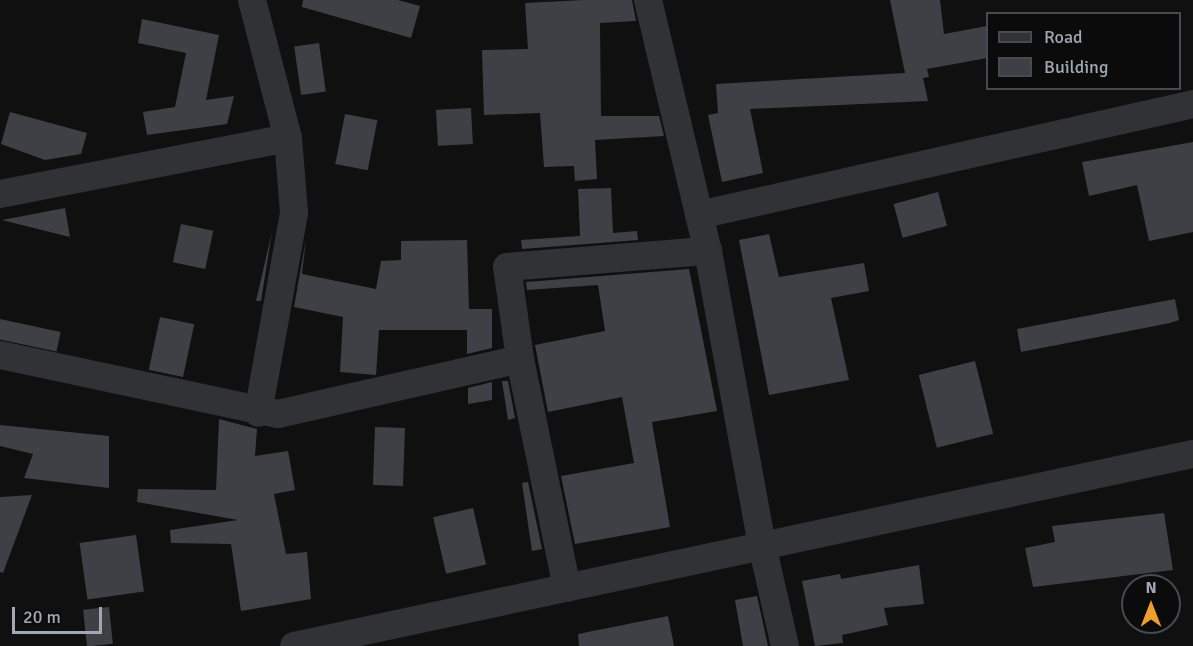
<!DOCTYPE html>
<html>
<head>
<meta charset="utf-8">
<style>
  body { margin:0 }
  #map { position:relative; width:1193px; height:646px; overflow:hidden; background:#101011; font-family:Signika,sans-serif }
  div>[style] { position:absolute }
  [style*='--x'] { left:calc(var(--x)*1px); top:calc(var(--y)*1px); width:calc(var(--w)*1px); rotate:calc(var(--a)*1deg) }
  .building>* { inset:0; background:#3f4045; transform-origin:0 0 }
  .street>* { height:28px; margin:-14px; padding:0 14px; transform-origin:14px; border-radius:14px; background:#313236 }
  span { translate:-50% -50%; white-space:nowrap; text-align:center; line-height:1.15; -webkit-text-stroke:4.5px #0b0b0c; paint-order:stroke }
  .legend { position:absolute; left:986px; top:12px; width:195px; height:78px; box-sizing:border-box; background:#0b0b0c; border:2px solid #474a4e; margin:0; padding:8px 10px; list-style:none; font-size:18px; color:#a2a8b2 }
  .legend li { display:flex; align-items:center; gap:12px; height:30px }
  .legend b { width:30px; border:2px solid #474a4e }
  .north { position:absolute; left:1121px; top:574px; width:60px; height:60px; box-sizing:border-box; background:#0b0b0c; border:2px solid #474a4e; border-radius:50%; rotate:0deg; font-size:16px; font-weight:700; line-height:24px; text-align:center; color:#a2a8b2 }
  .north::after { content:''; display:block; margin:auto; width:21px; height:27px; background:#ed9f2d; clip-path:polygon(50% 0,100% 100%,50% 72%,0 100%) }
  .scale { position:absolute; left:12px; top:607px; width:90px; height:27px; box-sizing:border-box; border:3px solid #a2a8b2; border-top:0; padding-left:8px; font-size:18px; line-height:21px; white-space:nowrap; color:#a2a8b2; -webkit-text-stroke:4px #0b0b0c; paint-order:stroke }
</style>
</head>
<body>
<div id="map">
  <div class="building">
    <i style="clip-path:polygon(303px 0,398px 0,420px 6px,411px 38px,302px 7px)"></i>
    <i style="clip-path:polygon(584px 0,632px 0,636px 21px,600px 23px,601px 116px,659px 116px,664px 136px,595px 140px,597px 179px,575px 181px,574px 166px,544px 167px,540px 113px,484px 115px,482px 50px,528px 49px,525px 3px)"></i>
    <i style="clip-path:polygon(890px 0,940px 0,944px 34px,987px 26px,987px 58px,927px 69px,929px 77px,923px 78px,928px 101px,750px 109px,763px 173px,722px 182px,708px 115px,718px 113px,716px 84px,905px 73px)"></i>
    <i style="clip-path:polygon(142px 19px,219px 35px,206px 100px,234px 96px,227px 124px,147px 135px,143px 112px,175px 107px,186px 53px,138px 43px)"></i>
    <i style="left:319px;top:43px;width:49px;height:25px;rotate:82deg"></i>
    <i style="left:471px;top:108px;width:36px;height:35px;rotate:87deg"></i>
    <i style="clip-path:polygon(10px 112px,87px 133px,81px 154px,45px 160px,1px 144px)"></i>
    <i style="left:345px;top:114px;width:33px;height:51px;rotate:11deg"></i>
    <i style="clip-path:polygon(1193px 142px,1193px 232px,1149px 241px,1137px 185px,1089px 196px,1082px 162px)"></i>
    <i style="clip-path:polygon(611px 188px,613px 233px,637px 231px,638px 240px,522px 249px,521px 240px,580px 236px,578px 189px)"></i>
    <i style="left:938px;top:192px;width:35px;height:46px;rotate:75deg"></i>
    <i style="clip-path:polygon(65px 208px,70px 237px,2px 220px)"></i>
    <i style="left:181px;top:224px;width:33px;height:39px;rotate:12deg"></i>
    <i style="clip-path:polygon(272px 232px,261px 301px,256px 301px)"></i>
    <i style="clip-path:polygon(769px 234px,779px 277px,864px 263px,869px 291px,831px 298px,849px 380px,769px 395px,739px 240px)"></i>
    <i style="clip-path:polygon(306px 239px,302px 274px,376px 289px,381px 261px,401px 260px,401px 241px,467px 240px,469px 309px,492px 309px,492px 348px,467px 354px,467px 330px,379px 330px,376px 375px,340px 372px,343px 317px,294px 307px)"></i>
    <i style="clip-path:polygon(689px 269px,717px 411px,652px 422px,670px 527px,575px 544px,561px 476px,634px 463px,622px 397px,548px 412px,535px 345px,605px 331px,598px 285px,527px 290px,526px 282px)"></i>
    <i style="clip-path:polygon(1175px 299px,1179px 320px,1170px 323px,1021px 352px,1017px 329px)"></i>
    <i style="left:160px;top:317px;width:35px;height:54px;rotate:12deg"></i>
    <i style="left:0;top:319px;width:62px;height:20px;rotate:12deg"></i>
    <i style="left:975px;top:361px;width:75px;height:58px;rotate:76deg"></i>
    <i style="clip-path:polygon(502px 381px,508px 381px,515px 418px,508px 420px)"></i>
    <i style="clip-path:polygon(492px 382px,492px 400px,468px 404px,468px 388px)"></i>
    <i style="clip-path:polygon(219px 419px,257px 429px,255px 456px,288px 451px,295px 490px,274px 494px,286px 554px,307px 552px,311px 599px,241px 611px,231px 544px,171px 543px,170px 530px,238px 520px,137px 502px,138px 489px,216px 490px)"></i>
    <i style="clip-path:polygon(0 425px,109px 436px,109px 488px,24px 478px,33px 454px,0 446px)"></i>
    <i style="left:375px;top:427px;width:30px;height:58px;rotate:2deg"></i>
    <i style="clip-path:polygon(528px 482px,542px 549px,532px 551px,522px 483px)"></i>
    <i style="clip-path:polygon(32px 495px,3px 573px,0 572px,0 497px)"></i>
    <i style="left:473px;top:508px;width:58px;height:41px;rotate:77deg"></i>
    <i style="clip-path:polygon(1164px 513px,1173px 570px,1033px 587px,1025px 548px,1055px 542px,1052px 526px)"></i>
    <i style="left:136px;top:535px;width:57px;height:57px;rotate:82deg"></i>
    <i style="clip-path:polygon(919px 565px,924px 604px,884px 608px,888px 625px,842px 635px,843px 643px,815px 646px,802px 581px,840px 574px,841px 579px)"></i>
    <i style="clip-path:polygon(757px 596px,768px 646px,743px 646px,735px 600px)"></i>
    <i style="left:109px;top:607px;width:37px;height:26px;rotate:84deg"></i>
    <i style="clip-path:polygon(668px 616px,674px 646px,579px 646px,578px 634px)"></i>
  </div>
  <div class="street">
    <i style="--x:252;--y:0;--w:143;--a:75.4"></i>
    <i style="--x:288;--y:138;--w:75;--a:85.4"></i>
    <i style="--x:294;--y:213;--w:203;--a:100.2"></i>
    <i style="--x:648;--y:0;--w:258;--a:76.6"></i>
    <i style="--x:708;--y:251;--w:299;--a:79.6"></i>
    <i style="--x:762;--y:545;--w:104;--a:77.2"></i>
    <i style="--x:0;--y:194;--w:293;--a:-11"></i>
    <i style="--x:699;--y:215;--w:506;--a:-12.66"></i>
    <i style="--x:0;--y:355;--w:284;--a:12"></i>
    <i style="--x:278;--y:414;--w:248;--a:-12.8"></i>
    <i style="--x:567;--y:588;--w:234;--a:-101.6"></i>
    <i style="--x:520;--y:359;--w:93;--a:-98"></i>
    <i style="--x:507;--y:267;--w:202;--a:-4.6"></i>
    <i style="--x:294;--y:646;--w:919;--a:-12.06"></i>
  </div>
  <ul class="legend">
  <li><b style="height:8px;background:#313236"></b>Road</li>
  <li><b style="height:16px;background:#3f4045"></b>Building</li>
  </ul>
  <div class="north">N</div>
  <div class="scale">20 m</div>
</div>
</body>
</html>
